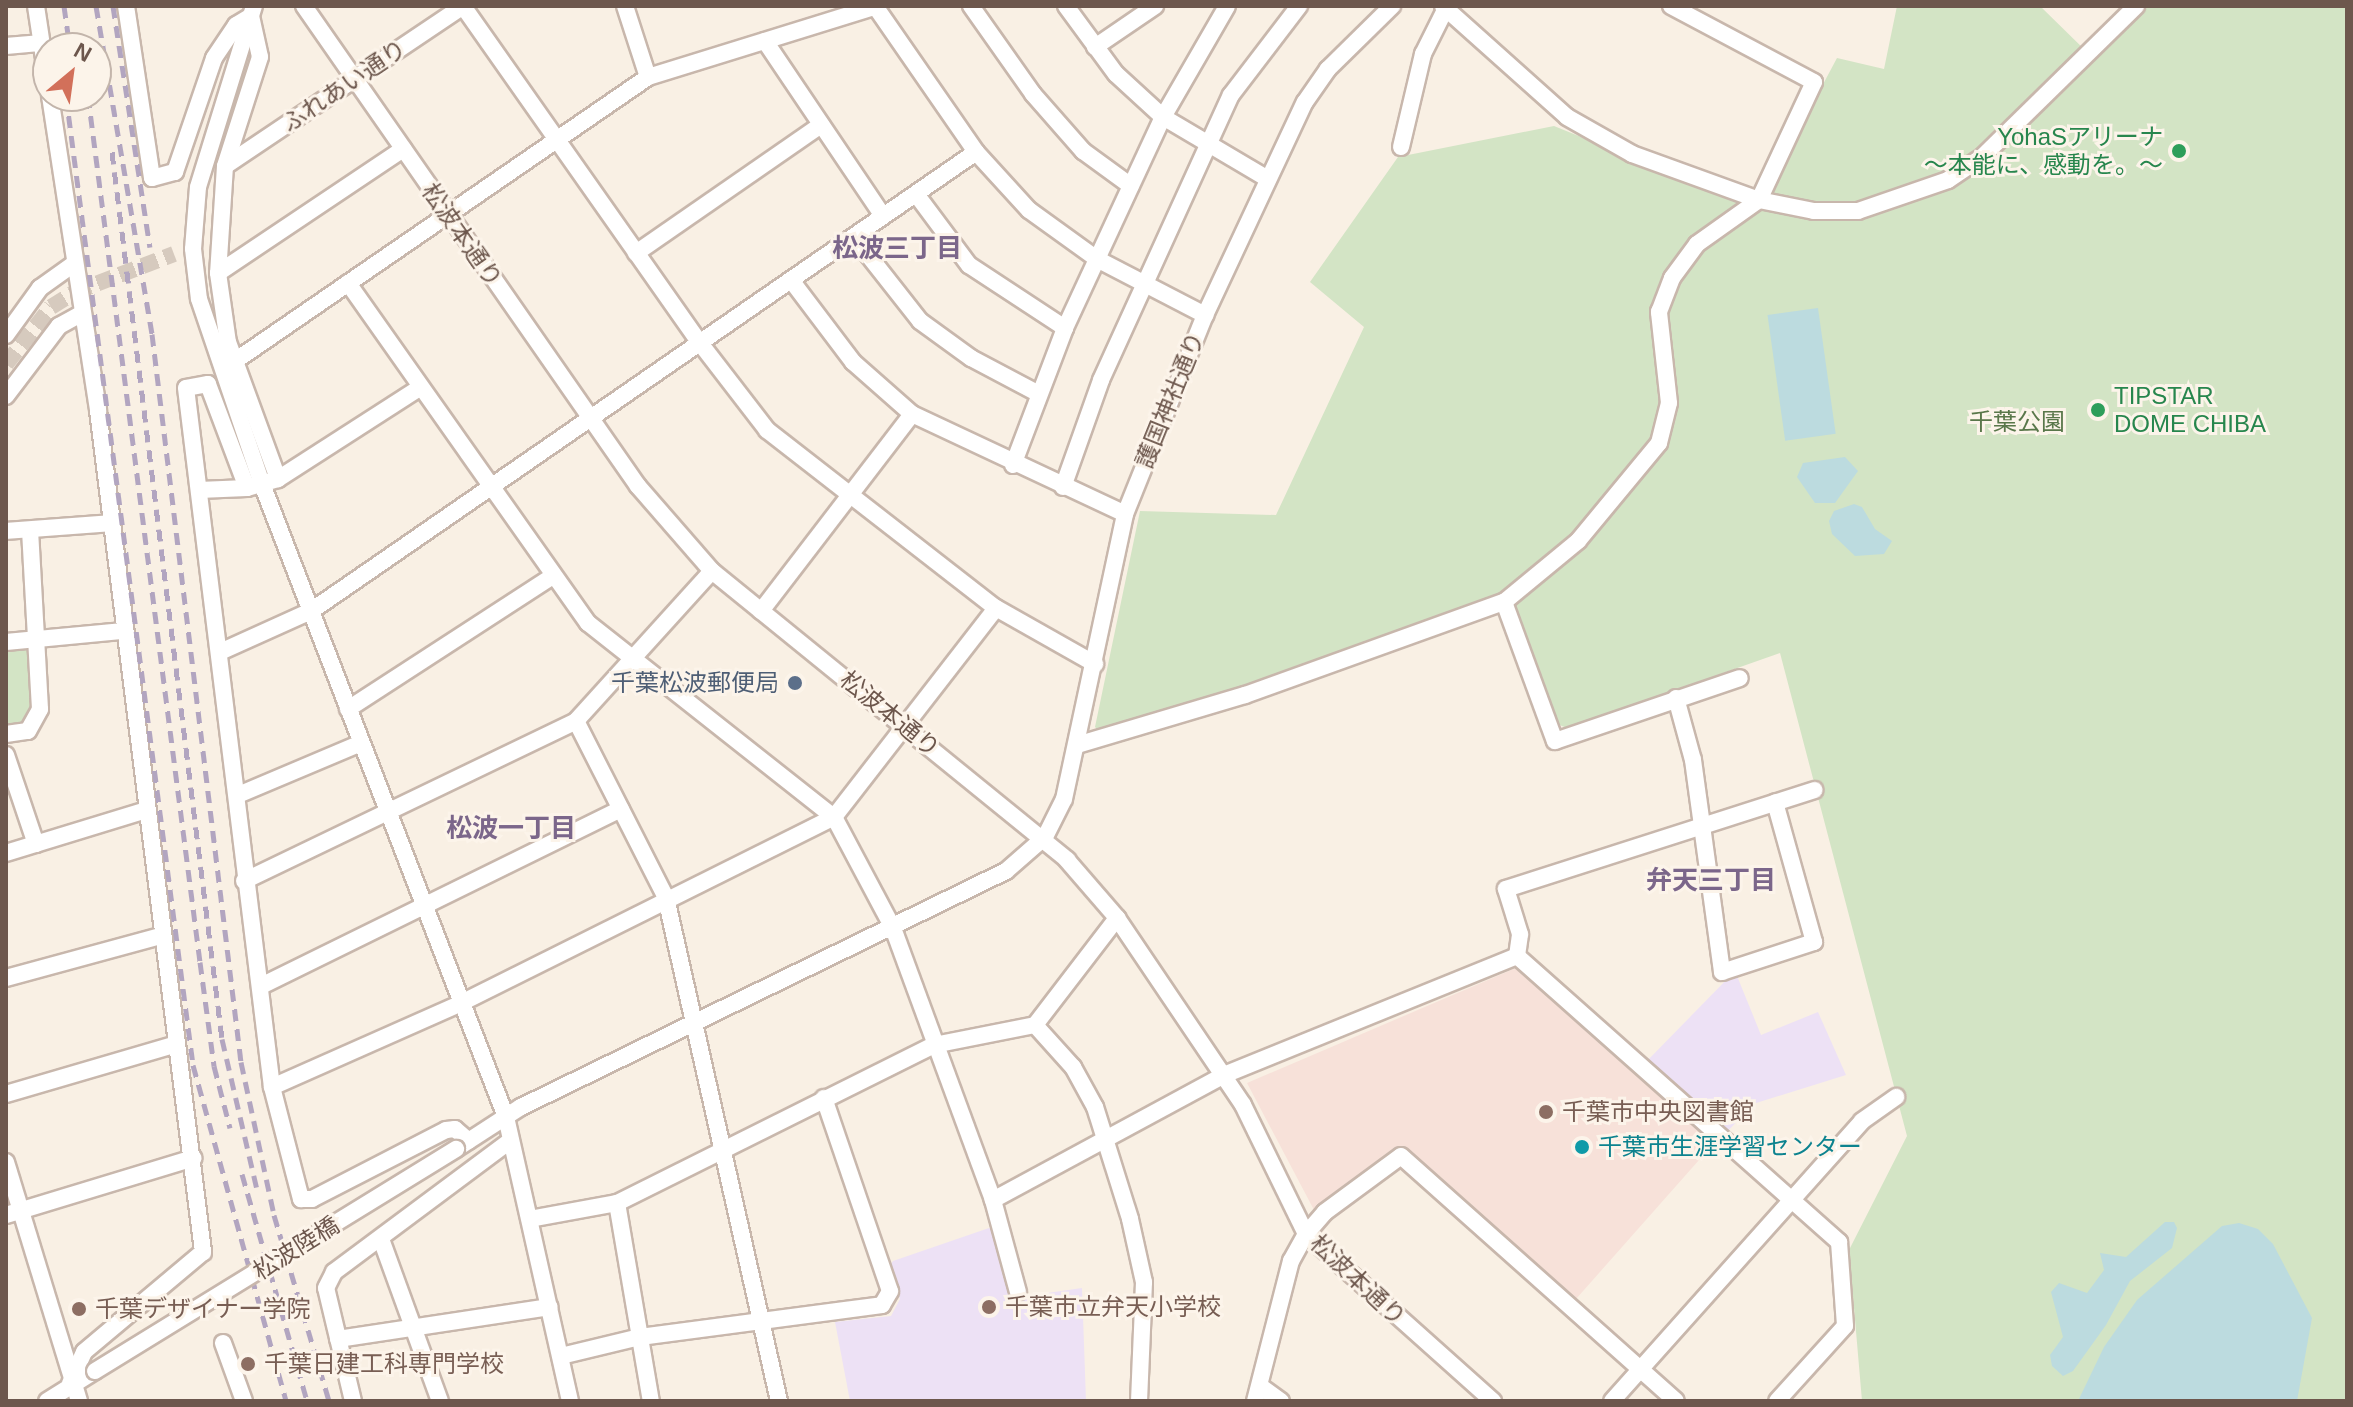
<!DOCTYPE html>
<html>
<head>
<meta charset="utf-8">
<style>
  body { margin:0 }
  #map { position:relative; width:2353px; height:1407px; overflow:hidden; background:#f9f0e4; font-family:Arial,"Noto Sans JP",sans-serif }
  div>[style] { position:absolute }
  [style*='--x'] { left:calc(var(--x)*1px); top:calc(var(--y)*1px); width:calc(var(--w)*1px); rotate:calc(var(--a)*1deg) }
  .commercial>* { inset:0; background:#f7e1d9 }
  .education>* { inset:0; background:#ede1f5 }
  .green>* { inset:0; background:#d3e4c5 }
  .water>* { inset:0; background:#bcdbdf; transform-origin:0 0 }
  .minor-tunnel>* { height:16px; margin-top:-8px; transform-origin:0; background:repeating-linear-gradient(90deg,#d6cabe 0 16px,transparent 0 24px) }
  .roads { filter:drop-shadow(2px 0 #c8b7ac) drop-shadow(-2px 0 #c8b7ac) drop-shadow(0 2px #c8b7ac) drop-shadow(0 -2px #c8b7ac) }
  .minor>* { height:16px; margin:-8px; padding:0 8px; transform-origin:8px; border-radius:8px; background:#fff }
  .rail>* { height:5px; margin-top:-2.5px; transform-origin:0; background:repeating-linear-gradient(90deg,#b2a5c0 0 12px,transparent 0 20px) }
  .bridges { filter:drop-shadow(2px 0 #c8b7ac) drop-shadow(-2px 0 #c8b7ac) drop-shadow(0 2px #c8b7ac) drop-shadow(0 -2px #c8b7ac) }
  .minor-bridge>* { height:16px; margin:-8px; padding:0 8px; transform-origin:8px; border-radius:8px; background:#fff }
  .dots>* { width:22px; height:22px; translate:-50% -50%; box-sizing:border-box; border:4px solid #fcf4ea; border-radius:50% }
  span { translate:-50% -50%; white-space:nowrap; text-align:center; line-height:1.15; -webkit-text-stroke:6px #fcf4ea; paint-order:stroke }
  .street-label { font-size:24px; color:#6d574d }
  .leisure-label { font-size:24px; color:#27864d }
  .right { translate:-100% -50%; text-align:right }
  .left { translate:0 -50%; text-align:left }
  .park-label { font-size:24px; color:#59774a }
  .service-label { font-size:24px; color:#4e5e75 }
  .education-label { font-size:24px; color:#785e54 }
  .culture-label { font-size:24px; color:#0d838f }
  .neighbourhood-label { font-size:26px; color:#7b668a; font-weight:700 }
  .frame { position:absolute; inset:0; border:8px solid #6d574d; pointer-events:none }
  .north { position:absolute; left:32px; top:32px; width:80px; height:80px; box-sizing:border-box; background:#fcf4ea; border:2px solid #c3b5ab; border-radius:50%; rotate:29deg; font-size:22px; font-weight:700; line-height:32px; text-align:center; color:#6d574d }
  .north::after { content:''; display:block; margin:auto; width:28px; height:36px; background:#d2705a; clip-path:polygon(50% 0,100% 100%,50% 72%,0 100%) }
</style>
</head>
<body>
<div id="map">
  <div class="commercial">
    <i style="clip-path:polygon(1516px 968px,1715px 1142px,1576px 1299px,1411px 1151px,1395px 1150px,1314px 1210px,1247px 1083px)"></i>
  </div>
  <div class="education">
    <i style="clip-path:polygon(1735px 971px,1761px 1035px,1818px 1012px,1846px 1075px,1753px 1104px,1727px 1132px,1646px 1062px)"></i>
    <i style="clip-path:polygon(989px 1228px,996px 1233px,1012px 1298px,1082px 1288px,1086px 1401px,850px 1401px,835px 1322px,891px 1316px,900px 1299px,888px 1268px,893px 1261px)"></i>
  </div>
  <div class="green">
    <i style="clip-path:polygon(1897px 6px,2040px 6px,2090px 55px,2146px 6px,2347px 6px,2347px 1401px,1862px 1401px,1849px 1250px,1907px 1136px,1780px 653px,1567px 728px,1552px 722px,1500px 595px,1322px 660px,1100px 732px,1095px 727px,1140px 511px,1276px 515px,1364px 327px,1310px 282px,1398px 157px,1554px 126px,1757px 208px,1837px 58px,1884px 69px)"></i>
    <i style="clip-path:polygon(24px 647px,34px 652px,38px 686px,26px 727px,6px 728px,6px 648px)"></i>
  </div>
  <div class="water">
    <i style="left:1818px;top:308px;width:127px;height:51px;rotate:82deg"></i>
    <i style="clip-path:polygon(1845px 457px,1858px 471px,1835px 503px,1815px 503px,1797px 477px,1803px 463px)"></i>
    <i style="clip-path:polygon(1854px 504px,1862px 507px,1875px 529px,1892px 541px,1884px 554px,1855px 556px,1832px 534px,1829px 521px,1834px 511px)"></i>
    <i style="clip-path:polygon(2165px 1222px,2174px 1222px,2177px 1228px,2172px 1248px,2130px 1281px,2106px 1325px,2073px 1371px,2063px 1376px,2052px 1366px,2050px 1355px,2063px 1337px,2051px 1292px,2059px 1283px,2087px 1293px,2104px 1270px,2100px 1253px,2126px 1257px)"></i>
    <i style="clip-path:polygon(2239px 1223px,2258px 1229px,2273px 1244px,2312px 1318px,2297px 1401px,2078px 1401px,2104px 1347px,2137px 1300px,2222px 1226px)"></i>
  </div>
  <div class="minor-tunnel">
    <i style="--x:6;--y:364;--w:73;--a:-51.7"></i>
    <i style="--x:51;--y:307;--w:28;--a:-32"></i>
    <i style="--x:75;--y:292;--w:106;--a:-21"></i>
  </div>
  <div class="roads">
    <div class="minor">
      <i style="--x:36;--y:6;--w:80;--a:81.4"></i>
      <i style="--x:126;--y:6;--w:174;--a:81.4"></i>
      <i style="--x:152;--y:178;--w:24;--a:-15"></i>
      <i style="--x:175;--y:172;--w:120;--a:-71.1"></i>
      <i style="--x:214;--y:58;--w:40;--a:-56"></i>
      <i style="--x:236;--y:25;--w:17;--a:-31"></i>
      <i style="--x:251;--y:16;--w:42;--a:77.6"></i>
      <i style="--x:260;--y:57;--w:114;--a:107.8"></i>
      <i style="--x:225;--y:166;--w:107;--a:93.7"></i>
      <i style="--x:218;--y:273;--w:70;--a:81.8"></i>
      <i style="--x:228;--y:342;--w:146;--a:69.9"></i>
      <i style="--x:254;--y:6;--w:189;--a:107.2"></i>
      <i style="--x:198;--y:187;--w:62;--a:94.6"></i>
      <i style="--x:193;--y:249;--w:50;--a:83.2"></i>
      <i style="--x:199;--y:299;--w:195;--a:71.2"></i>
      <i style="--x:262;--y:484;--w:678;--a:68.92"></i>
      <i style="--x:506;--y:1117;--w:291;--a:77.3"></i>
      <i style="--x:304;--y:6;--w:585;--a:55.17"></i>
      <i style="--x:638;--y:486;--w:113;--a:49"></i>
      <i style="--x:712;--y:571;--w:458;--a:39.1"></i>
      <i style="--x:1067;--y:860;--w:77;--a:49.2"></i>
      <i style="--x:1117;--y:918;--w:225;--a:56"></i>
      <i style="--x:1243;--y:1105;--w:144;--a:64"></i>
      <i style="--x:1306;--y:1234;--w:251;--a:41.8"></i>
      <i style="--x:625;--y:6;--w:75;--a:72.1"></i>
      <i style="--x:875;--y:6;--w:178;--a:55.3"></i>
      <i style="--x:976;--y:152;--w:79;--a:47.6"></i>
      <i style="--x:1029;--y:210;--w:84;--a:35.8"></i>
      <i style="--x:1097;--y:259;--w:122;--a:27.4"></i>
      <i style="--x:971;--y:6;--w:108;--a:54.8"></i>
      <i style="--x:1033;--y:94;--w:76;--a:48.7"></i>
      <i style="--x:1083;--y:151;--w:59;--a:36.1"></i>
      <i style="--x:1066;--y:6;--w:84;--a:53.7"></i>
      <i style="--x:1116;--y:74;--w:64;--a:42.5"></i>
      <i style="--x:1163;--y:117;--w:120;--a:30.6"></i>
      <i style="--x:1443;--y:6;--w:166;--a:41.8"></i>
      <i style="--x:1567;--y:117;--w:75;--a:29.6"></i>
      <i style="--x:1632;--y:154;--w:135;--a:19.9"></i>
      <i style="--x:1759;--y:200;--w:130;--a:-65"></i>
      <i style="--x:1814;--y:82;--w:162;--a:-152"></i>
      <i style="--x:765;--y:41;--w:211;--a:56"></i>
      <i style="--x:6;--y:46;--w:36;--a:-5"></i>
      <i style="--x:1095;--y:47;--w:73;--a:-34.3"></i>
      <i style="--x:50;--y:96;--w:318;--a:81.3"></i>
      <i style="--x:98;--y:410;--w:849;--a:82.89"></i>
      <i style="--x:203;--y:1252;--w:155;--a:140"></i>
      <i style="--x:84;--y:1352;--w:35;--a:114"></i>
      <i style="--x:1401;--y:147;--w:96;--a:-76.7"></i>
      <i style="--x:1423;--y:54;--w:51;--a:-63.4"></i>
      <i style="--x:225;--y:166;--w:287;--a:-33.9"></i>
      <i style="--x:463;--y:6;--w:412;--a:54.9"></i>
      <i style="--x:700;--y:343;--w:110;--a:52.4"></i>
      <i style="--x:767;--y:430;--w:290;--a:37.9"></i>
      <i style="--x:996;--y:608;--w:114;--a:29.5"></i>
      <i style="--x:916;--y:194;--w:89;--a:53.3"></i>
      <i style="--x:969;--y:265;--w:115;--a:33.3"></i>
      <i style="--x:854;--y:237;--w:107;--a:51.8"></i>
      <i style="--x:920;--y:321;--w:63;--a:36"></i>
      <i style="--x:971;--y:358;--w:77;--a:27.9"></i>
      <i style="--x:636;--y:253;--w:225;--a:-34.7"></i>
      <i style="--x:218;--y:273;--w:223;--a:-33.8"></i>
      <i style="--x:791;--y:280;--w:103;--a:52.9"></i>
      <i style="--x:853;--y:362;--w:79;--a:41.4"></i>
      <i style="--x:912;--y:414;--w:235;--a:25.1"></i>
      <i style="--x:348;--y:283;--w:416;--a:54.8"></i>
      <i style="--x:588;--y:623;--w:313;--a:38.3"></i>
      <i style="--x:834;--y:817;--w:126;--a:62"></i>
      <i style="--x:893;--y:928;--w:290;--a:69.8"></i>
      <i style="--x:993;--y:1200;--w:95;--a:74.8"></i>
      <i style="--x:6;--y:335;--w:58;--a:-54.1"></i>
      <i style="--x:40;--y:288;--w:43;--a:-35.5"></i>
      <i style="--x:235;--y:361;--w:501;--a:-34.51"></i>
      <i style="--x:648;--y:77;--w:240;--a:-17.2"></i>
      <i style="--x:6;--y:396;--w:88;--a:-52.9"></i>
      <i style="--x:59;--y:326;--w:26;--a:-29"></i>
      <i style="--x:1013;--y:465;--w:147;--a:-69.2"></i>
      <i style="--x:1065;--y:328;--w:233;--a:-65.1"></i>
      <i style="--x:1163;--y:117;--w:128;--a:-60"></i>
      <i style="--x:1063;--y:487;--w:114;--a:-70.4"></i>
      <i style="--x:1101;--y:380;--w:313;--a:-65.5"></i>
      <i style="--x:1231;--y:95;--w:112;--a:-52.6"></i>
      <i style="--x:247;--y:488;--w:111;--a:-110.6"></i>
      <i style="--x:208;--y:384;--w:22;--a:170"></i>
      <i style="--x:186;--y:388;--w:704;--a:82.99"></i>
      <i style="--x:272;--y:1087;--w:116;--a:75.5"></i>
      <i style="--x:301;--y:1199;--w:11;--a:0"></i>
      <i style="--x:312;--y:1199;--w:151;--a:-27.2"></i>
      <i style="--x:446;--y:1130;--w:9;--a:-6"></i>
      <i style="--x:455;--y:1129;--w:18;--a:41"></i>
      <i style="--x:199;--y:490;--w:48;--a:-2.4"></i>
      <i style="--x:247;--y:488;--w:32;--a:-16"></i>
      <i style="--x:278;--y:479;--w:168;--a:-32.8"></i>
      <i style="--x:6;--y:531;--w:106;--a:-4.3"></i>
      <i style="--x:1504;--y:602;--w:148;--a:69.9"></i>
      <i style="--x:1555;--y:741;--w:195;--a:-18.8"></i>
      <i style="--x:761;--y:611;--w:248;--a:-52.5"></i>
      <i style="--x:6;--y:642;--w:118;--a:-5.4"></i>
      <i style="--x:220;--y:652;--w:100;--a:-24.3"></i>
      <i style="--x:311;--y:611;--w:808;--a:-34.61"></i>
      <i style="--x:1676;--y:698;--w:64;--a:74.7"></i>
      <i style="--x:1693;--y:760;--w:214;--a:82.2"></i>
      <i style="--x:1722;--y:972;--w:97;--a:-18.1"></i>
      <i style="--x:1814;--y:942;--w:145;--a:-105.6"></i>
      <i style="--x:348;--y:709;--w:242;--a:-33"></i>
      <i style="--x:576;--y:721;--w:199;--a:63"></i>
      <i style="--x:666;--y:898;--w:516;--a:77.34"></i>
      <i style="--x:6;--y:734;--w:22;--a:-8"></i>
      <i style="--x:28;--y:731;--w:25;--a:-61"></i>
      <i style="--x:40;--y:709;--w:179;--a:-93.2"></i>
      <i style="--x:1077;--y:745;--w:175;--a:-16.6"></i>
      <i style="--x:1245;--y:695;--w:275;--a:-19.8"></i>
      <i style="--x:1504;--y:602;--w:96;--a:-39.5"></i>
      <i style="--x:1578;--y:541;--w:127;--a:-50.4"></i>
      <i style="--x:1659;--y:443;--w:41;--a:-76"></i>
      <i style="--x:1669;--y:403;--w:92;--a:-96.3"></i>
      <i style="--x:1659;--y:312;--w:36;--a:-69"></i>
      <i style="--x:1672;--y:278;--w:42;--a:-53.7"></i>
      <i style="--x:1697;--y:244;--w:76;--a:-35.4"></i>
      <i style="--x:1759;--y:200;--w:56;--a:11.3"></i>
      <i style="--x:1814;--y:211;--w:44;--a:0"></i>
      <i style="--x:1858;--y:211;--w:95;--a:-19"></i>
      <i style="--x:1948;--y:180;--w:40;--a:-34"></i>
      <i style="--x:1981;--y:158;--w:217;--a:-44.4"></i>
      <i style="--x:6;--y:755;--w:94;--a:71.4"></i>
      <i style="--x:238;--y:795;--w:134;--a:-22.9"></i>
      <i style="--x:6;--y:853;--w:147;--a:-17"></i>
      <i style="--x:244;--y:881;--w:369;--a:-25.7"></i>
      <i style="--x:576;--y:721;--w:202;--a:-47.8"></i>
      <i style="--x:1517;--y:956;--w:431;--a:41.6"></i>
      <i style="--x:1839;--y:1242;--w:84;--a:85.9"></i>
      <i style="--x:1845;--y:1326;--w:101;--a:132.2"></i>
      <i style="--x:1517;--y:956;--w:22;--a:-82"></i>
      <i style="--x:1520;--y:934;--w:47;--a:-107.3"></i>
      <i style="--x:1506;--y:889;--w:324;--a:-17.8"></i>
      <i style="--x:6;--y:978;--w:161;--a:-15.2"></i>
      <i style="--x:261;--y:986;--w:401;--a:-26.2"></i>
      <i style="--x:1035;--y:1025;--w:135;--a:-52.5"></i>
      <i style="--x:272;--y:1087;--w:205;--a:-23.9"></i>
      <i style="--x:459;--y:1004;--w:419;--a:-26.5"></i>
      <i style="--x:834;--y:817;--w:264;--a:-52.2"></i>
      <i style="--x:6;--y:1094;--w:178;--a:-16.3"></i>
      <i style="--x:456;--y:1149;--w:77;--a:-32.9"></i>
      <i style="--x:521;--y:1107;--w:539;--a:-25.95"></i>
      <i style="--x:1006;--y:871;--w:52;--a:-41.1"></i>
      <i style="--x:1045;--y:837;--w:42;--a:-63.4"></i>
      <i style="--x:1064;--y:799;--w:291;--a:-77.9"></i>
      <i style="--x:1125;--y:514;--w:214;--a:-68.1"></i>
      <i style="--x:1205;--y:315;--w:235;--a:-64.9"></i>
      <i style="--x:1305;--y:102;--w:40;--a:-55.1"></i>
      <i style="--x:1328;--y:69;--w:90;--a:-44.5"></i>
      <i style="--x:6;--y:1162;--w:250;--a:73"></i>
      <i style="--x:993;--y:1200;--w:263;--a:-28.4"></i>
      <i style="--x:1224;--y:1075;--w:316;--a:-22.1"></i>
      <i style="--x:617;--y:1203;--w:201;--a:80.3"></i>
      <i style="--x:6;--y:1215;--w:196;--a:-16.9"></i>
      <i style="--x:530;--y:1219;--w:88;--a:-10.4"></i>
      <i style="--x:617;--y:1203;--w:354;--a:-26.5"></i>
      <i style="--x:934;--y:1045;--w:103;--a:-11.2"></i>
      <i style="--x:1035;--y:1025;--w:57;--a:47.9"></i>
      <i style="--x:1073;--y:1067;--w:46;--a:61.2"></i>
      <i style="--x:1095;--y:1107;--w:117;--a:72.6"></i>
      <i style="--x:1130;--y:1219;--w:65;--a:77.5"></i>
      <i style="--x:1144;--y:1282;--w:119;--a:92.4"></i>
      <i style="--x:381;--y:1239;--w:172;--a:70"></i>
      <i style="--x:338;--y:1339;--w:214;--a:-8.6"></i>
      <i style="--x:223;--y:1343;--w:62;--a:70.1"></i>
      <i style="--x:561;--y:1356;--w:81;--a:-13.5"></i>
      <i style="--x:640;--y:1337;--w:244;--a:-7.5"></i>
      <i style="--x:882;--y:1305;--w:16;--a:-60"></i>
      <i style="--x:890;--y:1291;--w:204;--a:-108.9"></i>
      <i style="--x:1260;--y:1386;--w:26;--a:36"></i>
      <i style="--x:47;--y:1401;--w:57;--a:-32"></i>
      <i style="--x:353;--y:1401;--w:116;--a:-103.4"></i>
      <i style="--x:326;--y:1288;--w:18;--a:-63"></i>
      <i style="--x:334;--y:1272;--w:219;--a:-36.7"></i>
      <i style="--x:1255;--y:1401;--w:145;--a:-75.6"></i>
      <i style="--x:1291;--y:1261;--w:31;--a:-61"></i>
      <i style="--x:1306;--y:1234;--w:29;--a:-49"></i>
      <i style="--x:1325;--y:1212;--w:94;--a:-36.4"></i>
      <i style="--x:1401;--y:1156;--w:368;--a:41.7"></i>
      <i style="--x:1612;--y:1401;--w:375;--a:-48.2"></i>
      <i style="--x:1862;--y:1121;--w:42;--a:-35.2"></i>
    </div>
  </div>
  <div class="rail">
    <i style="--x:64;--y:6;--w:42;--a:81.9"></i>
    <i style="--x:96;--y:6;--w:333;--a:80.3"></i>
    <i style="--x:152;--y:334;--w:733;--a:83.03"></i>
    <i style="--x:241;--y:1062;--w:157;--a:77.8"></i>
    <i style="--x:274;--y:1215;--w:194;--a:73.5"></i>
    <i style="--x:113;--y:6;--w:244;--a:81.3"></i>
    <i style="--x:66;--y:96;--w:977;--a:82.53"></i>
    <i style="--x:193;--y:1065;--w:349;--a:74.5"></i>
    <i style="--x:88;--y:96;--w:873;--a:82.63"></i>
    <i style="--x:200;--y:962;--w:105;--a:82.3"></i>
    <i style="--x:214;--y:1066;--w:64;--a:75.5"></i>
    <i style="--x:112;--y:152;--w:894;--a:82.93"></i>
    <i style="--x:222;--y:1039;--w:155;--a:76.9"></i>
    <i style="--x:242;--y:1174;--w:236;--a:74"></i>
  </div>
  <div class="bridges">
    <div class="minor-bridge">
      <i style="--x:95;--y:1371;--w:424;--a:-31.6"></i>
    </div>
  </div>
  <div class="dots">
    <i style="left:2179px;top:151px;background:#2e9e5b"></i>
    <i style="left:2098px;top:410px;background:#2e9e5b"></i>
    <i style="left:795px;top:683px;background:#5c6f8a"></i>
    <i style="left:1546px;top:1112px;background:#8d6e63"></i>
    <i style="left:1582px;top:1147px;background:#0f9aa8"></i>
    <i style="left:989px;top:1307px;background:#8d6e63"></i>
    <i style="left:79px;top:1309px;background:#8d6e63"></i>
    <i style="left:248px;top:1364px;background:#8d6e63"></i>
  </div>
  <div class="street-label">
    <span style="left:344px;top:86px;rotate:-34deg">ふれあい通り</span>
    <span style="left:462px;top:235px;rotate:55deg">松波本通り</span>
    <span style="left:1170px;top:400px;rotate:-68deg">護国神社通り</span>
    <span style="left:890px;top:714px;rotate:39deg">松波本通り</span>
    <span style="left:296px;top:1248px;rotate:-32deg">松波陸橋</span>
    <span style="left:1358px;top:1280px;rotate:43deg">松波本通り</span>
  </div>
  <div class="leisure-label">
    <span class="right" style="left:2163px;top:151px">YohaSアリーナ<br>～本能に、感動を。～</span>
    <span class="left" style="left:2114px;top:410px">TIPSTAR<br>DOME CHIBA</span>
  </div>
  <div class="park-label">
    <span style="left:2017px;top:422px">千葉公園</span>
  </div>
  <div class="service-label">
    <span class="right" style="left:779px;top:683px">千葉松波郵便局</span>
  </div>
  <div class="education-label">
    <span class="left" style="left:1562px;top:1112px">千葉市中央図書館</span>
    <span class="left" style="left:1005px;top:1307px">千葉市立弁天小学校</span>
    <span class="left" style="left:95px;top:1309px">千葉デザイナー学院</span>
    <span class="left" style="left:264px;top:1364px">千葉日建工科専門学校</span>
  </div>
  <div class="culture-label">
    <span class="left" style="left:1598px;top:1147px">千葉市生涯学習センター</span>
  </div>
  <div class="neighbourhood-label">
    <span style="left:897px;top:249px">松波三丁目</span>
    <span style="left:511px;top:829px">松波一丁目</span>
    <span style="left:1711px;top:881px">弁天三丁目</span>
  </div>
  <div class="frame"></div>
  <div class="north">N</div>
</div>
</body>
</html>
